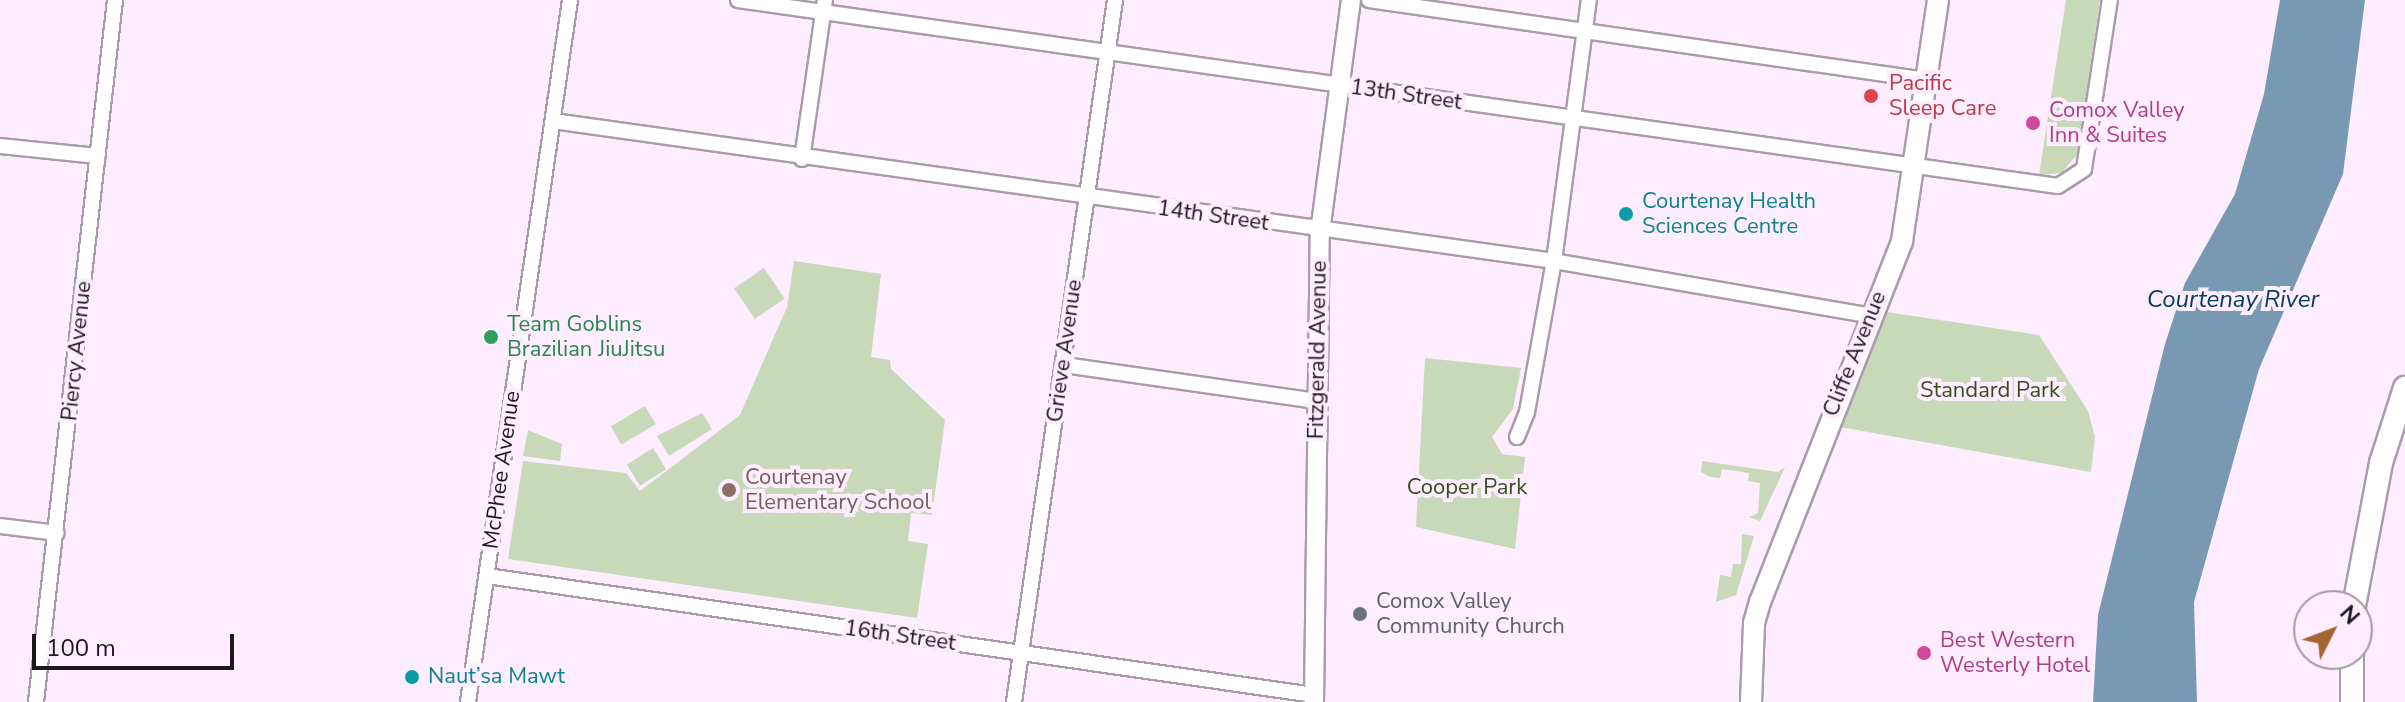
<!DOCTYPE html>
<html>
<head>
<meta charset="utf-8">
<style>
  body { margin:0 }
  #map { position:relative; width:2405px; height:702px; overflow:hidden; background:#fdedfe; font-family:"Nunito Sans",sans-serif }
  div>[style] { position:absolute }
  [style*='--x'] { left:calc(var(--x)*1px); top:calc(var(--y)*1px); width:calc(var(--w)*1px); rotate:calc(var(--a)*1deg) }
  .green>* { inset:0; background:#c7d9b8; transform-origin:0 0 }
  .water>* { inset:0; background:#7999b3 }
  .roads { filter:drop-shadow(2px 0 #aa9bac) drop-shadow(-2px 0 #aa9bac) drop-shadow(0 2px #aa9bac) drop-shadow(0 -2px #aa9bac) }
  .minor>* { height:14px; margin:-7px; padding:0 7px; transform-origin:7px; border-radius:7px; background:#fff }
  .tertiary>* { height:18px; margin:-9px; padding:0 9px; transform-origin:9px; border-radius:9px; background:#fff }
  .secondary>* { height:20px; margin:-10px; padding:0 10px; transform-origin:10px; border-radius:10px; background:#fff }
  .primary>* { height:22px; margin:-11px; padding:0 11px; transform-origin:11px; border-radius:11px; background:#fff }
  .dots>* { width:22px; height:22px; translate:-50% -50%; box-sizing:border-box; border:4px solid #fdedfe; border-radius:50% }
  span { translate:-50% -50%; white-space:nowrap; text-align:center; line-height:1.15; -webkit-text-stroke:8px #fdedfe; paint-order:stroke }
  .health-label { font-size:22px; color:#be3a42 }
  .left { translate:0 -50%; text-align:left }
  .street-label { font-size:22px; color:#1d181e }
  .hotel-label { font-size:22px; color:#b23c85 }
  .culture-label { font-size:22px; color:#0d838f }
  .leisure-label { font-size:22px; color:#27864d }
  .park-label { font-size:22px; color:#364e1b }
  .education-label { font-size:22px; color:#785e54 }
  .worship-label { font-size:22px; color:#5b616d }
  .water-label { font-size:24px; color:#003c5f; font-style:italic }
  .north { position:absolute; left:2293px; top:590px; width:80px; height:80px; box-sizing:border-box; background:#fdedfe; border:2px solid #a398a4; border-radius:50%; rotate:48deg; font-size:22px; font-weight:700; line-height:32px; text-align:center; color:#1d181e }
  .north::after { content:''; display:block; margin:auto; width:28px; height:36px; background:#a66430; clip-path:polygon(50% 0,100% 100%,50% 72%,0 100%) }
  .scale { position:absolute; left:32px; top:634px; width:202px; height:36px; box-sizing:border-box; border:4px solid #1d181e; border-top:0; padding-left:10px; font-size:24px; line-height:28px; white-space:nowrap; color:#1d181e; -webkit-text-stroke:6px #fdedfe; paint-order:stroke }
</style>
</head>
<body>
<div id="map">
  <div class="green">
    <i style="clip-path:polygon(2066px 0,2100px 0,2077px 155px,2061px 173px,2039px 175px)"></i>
    <i style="clip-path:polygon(794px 261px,881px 274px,871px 357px,890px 360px,891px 369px,945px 420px,932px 515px,911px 513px,908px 541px,928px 544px,917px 618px,508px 559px,523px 461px,626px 473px,640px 491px,740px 415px,787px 307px)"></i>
    <i style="left:764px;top:268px;width:37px;height:36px;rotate:56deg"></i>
    <i style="clip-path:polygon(1887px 312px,2039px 335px,2088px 411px,2095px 437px,2091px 472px,1840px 427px)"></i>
    <i style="clip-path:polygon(1425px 358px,1521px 368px,1513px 409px,1492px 437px,1502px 454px,1525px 457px,1515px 549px,1416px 527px)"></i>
    <i style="left:645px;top:406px;width:21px;height:40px;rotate:59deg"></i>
    <i style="clip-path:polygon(702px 413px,712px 429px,669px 456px,657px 436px)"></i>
    <i style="clip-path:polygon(528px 430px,562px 444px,560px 461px,523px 456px)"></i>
    <i style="left:653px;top:448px;width:25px;height:31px;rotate:58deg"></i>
    <i style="clip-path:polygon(1702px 461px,1778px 472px,1785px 467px,1760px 521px,1749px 517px,1758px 513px,1760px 483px,1748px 481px,1749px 473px,1722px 469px,1720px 478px,1710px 477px,1701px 472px)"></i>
    <i style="clip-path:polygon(1742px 534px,1754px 536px,1736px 595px,1716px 602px,1720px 575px,1731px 577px,1733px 564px,1741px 564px)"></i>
  </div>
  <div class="water">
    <i style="clip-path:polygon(2280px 0,2365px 0,2343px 174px,2259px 369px,2194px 602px,2197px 702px,2093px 702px,2098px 615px,2165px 344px,2185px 283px,2235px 194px,2264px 94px)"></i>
  </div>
  <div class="roads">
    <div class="minor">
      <i style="--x:738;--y:0;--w:1333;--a:8.02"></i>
      <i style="--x:2058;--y:186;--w:31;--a:-33"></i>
      <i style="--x:2084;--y:169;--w:171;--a:-81.3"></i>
      <i style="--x:1369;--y:0;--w:563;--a:8.17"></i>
      <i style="--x:553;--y:121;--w:1011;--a:7.96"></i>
      <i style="--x:1554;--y:261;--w:323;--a:9.8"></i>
      <i style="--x:0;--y:146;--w:98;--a:5.9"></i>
      <i style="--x:802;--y:159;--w:161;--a:-81.8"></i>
      <i style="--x:1064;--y:365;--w:257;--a:8.1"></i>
      <i style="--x:1517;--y:437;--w:27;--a:-68"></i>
      <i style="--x:1527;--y:412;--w:153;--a:-79.9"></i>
      <i style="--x:1554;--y:261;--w:263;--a:-82.4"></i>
      <i style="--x:0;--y:526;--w:57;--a:7"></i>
      <i style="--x:487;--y:576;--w:836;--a:8.19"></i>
      <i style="--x:36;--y:702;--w:706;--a:-83.58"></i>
      <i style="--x:468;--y:702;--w:709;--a:-81.73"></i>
      <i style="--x:1014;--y:702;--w:709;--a:-81.81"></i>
    </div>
    <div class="tertiary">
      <i style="--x:1314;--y:702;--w:470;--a:-89.3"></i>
      <i style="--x:1320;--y:232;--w:234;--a:-82.4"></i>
    </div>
    <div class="secondary">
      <i style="--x:1751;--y:702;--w:79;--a:-87.8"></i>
      <i style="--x:1754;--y:623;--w:22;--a:-74"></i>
      <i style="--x:1760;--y:602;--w:388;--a:-68.5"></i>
      <i style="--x:1902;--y:241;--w:244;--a:-81.5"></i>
    </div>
    <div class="primary">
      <i style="--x:2354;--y:606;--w:146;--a:-79.3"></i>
      <i style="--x:2381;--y:463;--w:79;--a:-72.3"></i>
      <i style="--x:2352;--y:702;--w:48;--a:-90"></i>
    </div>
  </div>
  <div class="dots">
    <i style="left:1871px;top:96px;background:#e0444e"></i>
    <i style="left:2033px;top:123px;background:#d1479c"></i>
    <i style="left:1626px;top:214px;background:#0f9aa8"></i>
    <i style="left:491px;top:337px;background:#2e9e5b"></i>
    <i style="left:729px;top:490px;background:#8d6e63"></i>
    <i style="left:1360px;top:614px;background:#6b7280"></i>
    <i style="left:1924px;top:653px;background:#d1479c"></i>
    <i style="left:412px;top:677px;background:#0f9aa8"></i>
  </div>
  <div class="health-label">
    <span class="left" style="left:1889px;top:96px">Pacific<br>Sleep Care</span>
  </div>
  <div class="street-label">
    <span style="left:1406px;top:95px;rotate:8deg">13th Street</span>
    <span style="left:1213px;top:216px;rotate:8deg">14th Street</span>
    <span style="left:1318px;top:350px;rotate:-89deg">Fitzgerald Avenue</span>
    <span style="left:77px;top:351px;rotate:-84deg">Piercy Avenue</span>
    <span style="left:1065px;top:351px;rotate:-82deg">Grieve Avenue</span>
    <span style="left:1855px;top:354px;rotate:-68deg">Cliffe Avenue</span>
    <span style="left:502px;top:470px;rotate:-82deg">McPhee Avenue</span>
    <span style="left:900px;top:636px;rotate:8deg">16th Street</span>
  </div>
  <div class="hotel-label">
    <span class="left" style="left:2049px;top:123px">Comox Valley<br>Inn &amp; Suites</span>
    <span class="left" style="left:1940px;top:653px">Best Western<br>Westerly Hotel</span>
  </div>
  <div class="culture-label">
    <span class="left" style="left:1642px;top:214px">Courtenay Health<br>Sciences Centre</span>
    <span class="left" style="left:428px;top:677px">Naut’sa Mawt</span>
  </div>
  <div class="leisure-label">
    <span class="left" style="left:507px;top:337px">Team Goblins<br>Brazilian JiuJitsu</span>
  </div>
  <div class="park-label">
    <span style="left:1990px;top:391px">Standard Park</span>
    <span style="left:1467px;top:488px">Cooper Park</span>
  </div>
  <div class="education-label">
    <span class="left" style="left:745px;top:490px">Courtenay<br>Elementary School</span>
  </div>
  <div class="worship-label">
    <span class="left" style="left:1376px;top:614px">Comox Valley<br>Community Church</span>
  </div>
  <div class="water-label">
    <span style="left:2233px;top:300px">Courtenay River</span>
  </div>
  <div class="north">N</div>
  <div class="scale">100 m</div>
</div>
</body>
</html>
